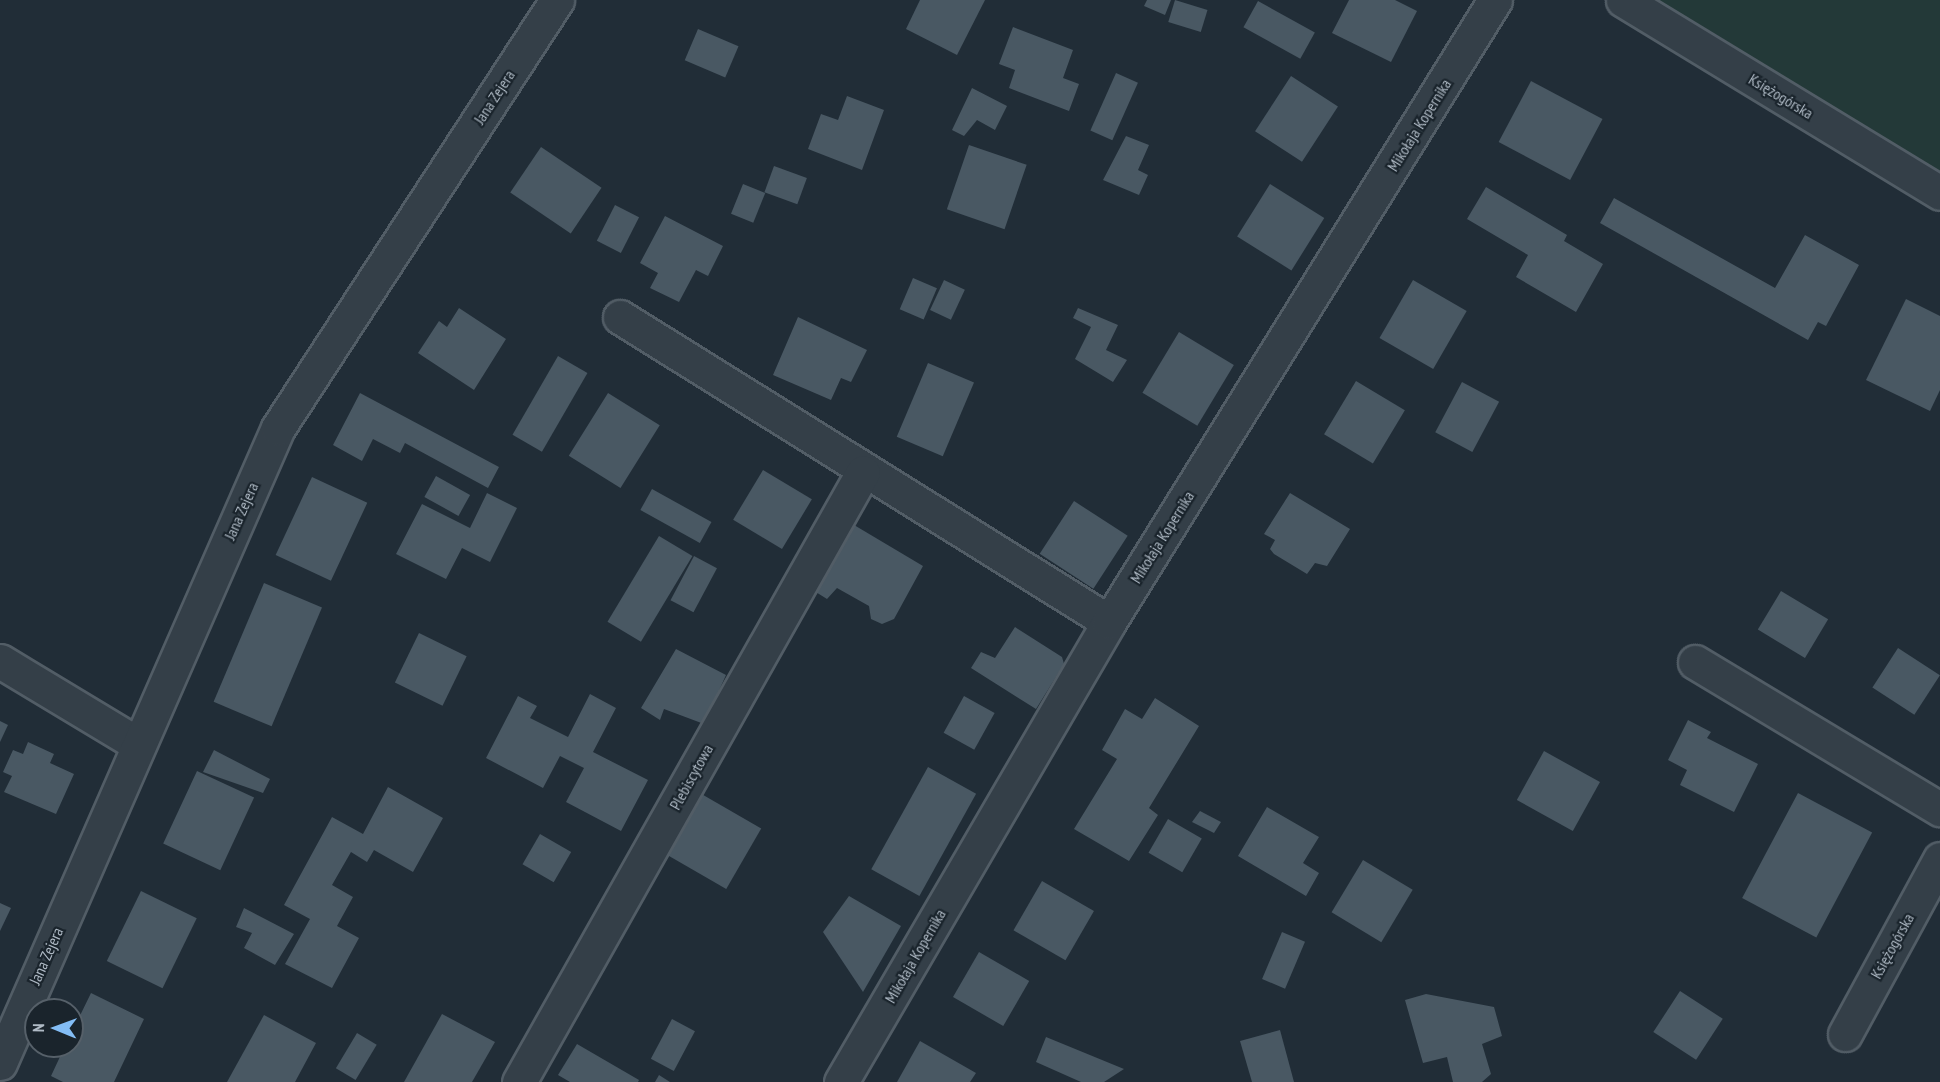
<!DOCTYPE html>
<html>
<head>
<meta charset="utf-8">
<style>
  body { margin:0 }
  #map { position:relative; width:1940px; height:1082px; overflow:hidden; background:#212d37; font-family:"PT Sans Narrow",sans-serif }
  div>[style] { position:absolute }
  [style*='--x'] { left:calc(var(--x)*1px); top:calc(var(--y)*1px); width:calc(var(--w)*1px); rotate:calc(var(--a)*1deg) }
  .green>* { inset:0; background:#233938 }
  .building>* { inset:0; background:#495863; transform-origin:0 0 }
  .roads { filter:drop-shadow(2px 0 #525d66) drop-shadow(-2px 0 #525d66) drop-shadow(0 2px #525d66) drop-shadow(0 -2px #525d66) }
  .street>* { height:33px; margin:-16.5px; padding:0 16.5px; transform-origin:16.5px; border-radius:16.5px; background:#343f48 }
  span { translate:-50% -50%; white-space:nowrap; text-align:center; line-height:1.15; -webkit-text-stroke:4.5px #1a242c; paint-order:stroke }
  .street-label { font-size:16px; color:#afbac5 }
  .north { position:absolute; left:24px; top:998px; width:60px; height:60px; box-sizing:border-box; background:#1a242c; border:2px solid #566069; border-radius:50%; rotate:271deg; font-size:16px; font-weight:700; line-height:24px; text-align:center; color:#afbac5 }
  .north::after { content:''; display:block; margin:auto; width:21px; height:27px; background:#83bdf5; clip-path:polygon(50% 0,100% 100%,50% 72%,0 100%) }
</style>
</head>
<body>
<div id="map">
  <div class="green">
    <i style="clip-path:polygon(1657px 0,1940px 0,1940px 174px,1710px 31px)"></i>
  </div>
  <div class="building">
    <i style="clip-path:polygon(920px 0,985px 0,957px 55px,906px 29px)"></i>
    <i style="clip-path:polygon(1147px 0,1171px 0,1165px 15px,1144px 6px)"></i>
    <i style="left:1175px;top:0;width:34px;height:23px;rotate:17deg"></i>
    <i style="clip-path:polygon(1349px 0,1395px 0,1417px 11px,1391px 62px,1332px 33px)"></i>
    <i style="left:1258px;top:1px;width:65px;height:30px;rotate:29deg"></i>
    <i style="clip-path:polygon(1013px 27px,1073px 50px,1063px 78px,1079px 84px,1069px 111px,1009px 88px,1015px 70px,999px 64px)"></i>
    <i style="left:698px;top:29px;width:44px;height:34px;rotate:23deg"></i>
    <i style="left:1116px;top:73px;width:24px;height:63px;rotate:24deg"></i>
    <i style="left:1291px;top:76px;width:56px;height:66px;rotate:33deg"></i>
    <i style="left:1531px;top:81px;width:81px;height:69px;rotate:28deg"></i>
    <i style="clip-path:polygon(972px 88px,1007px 106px,995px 130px,977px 120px,964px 136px,952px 130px)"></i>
    <i style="clip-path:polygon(847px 96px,884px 110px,862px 170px,808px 149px,821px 114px,838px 120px)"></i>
    <i style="clip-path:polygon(1126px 136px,1149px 145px,1138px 170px,1148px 175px,1139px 195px,1103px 180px)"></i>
    <i style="left:969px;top:145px;width:61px;height:68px;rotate:19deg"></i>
    <i style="left:541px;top:147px;width:73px;height:55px;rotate:34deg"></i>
    <i style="left:774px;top:166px;width:35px;height:28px;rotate:20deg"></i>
    <i style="left:743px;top:184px;width:24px;height:32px;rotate:22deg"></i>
    <i style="left:1270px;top:184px;width:64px;height:62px;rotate:32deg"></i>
    <i style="clip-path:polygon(1486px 187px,1567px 235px,1564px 241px,1603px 264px,1576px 312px,1516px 277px,1528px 255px,1467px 219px)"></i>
    <i style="clip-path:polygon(1614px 198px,1775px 288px,1805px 235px,1859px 265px,1826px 326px,1818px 322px,1808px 340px,1600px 223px)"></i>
    <i style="left:615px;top:205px;width:27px;height:40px;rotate:27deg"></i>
    <i style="clip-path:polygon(665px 216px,723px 246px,708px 276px,696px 270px,679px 302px,650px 288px,658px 273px,640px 263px)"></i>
    <i style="left:913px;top:278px;width:26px;height:34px;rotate:23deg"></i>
    <i style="left:944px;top:280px;width:23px;height:33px;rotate:25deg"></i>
    <i style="left:1413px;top:280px;width:62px;height:67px;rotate:30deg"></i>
    <i style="clip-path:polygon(1906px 299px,1940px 316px,1940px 390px,1930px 411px,1866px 380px)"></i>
    <i style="clip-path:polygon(459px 308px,506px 339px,474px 390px,418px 353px,439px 321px,447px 327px)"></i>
    <i style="clip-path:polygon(1078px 308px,1118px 325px,1106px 350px,1127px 360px,1113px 382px,1075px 359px,1091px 327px,1073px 318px)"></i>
    <i style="clip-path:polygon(798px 317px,867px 350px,851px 382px,841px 378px,831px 400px,773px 375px)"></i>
    <i style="left:1179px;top:332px;width:64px;height:71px;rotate:31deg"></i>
    <i style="left:558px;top:356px;width:34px;height:91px;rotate:30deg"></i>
    <i style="left:928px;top:363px;width:50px;height:80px;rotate:23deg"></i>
    <i style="left:1356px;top:381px;width:57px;height:62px;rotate:31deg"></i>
    <i style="left:1462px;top:382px;width:42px;height:57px;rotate:28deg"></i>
    <i style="clip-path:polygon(360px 393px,499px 467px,488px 488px,405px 443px,400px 453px,373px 439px,362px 461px,333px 445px)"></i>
    <i style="left:608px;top:393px;width:61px;height:74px;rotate:32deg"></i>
    <i style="left:763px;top:470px;width:57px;height:58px;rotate:31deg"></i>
    <i style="left:436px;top:476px;width:39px;height:24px;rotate:29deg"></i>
    <i style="left:312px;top:477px;width:61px;height:86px;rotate:25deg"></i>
    <i style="left:652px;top:489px;width:68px;height:24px;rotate:29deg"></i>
    <i style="clip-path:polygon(487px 493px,517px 508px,490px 562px,462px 548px,446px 579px,396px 554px,422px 504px,470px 528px)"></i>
    <i style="clip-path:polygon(1290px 493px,1350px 529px,1327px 566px,1315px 563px,1307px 574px,1274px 554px,1270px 549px,1275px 540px,1264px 534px)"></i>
    <i style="left:1074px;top:501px;width:64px;height:63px;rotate:33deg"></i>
    <i style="clip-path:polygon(849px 522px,923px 566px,894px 619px,882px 624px,871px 619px,869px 606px,837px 588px,827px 599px,811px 589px)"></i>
    <i style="left:659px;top:536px;width:39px;height:100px;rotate:31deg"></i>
    <i style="left:694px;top:556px;width:26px;height:50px;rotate:28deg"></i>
    <i style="left:264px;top:583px;width:63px;height:129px;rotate:23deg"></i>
    <i style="left:1781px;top:591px;width:55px;height:45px;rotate:31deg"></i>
    <i style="clip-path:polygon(1015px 627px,1062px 657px,1064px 664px,1036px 709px,971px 668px,981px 652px,995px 658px)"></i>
    <i style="left:419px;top:633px;width:53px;height:55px;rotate:26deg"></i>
    <i style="left:1898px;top:648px;width:50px;height:47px;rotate:33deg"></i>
    <i style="clip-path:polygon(676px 649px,726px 675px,704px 724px,664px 709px,660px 720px,641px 708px)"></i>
    <i style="clip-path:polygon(590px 694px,616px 708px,593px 752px,648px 780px,621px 831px,566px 802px,584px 768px,560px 756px,543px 788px,486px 758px,518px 696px,537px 706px,530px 718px,568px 737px)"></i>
    <i style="left:964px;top:696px;width:35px;height:42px;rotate:29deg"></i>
    <i style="clip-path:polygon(1155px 698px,1199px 726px,1149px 808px,1158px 815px,1129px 861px,1074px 829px,1117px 759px,1102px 750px,1125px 709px,1142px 719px)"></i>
    <i style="clip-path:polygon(1688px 720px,1711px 732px,1707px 738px,1758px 764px,1734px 812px,1680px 785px,1687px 770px,1668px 760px)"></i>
    <i style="clip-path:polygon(0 721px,8px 725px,0 742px)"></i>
    <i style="clip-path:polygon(28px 742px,54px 754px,50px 763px,74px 774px,56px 814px,4px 792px,12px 776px,3px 772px,13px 750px,23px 754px)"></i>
    <i style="clip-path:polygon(214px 750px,270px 779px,263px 793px,203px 772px)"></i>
    <i style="left:1544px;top:751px;width:64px;height:56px;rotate:29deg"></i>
    <i style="left:928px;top:767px;width:55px;height:117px;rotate:29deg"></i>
    <i style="left:197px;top:771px;width:63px;height:80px;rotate:25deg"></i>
    <i style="clip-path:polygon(388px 787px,443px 818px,413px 872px,374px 850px,367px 862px,351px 852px,332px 885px,353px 897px,337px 926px,359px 938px,332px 988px,285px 964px,310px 919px,284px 905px,332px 817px,363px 834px)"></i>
    <i style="left:698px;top:792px;width:73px;height:70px;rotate:30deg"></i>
    <i style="left:1798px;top:793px;width:84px;height:119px;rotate:28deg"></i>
    <i style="clip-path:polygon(1267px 807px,1319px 837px,1303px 863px,1319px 873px,1306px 896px,1238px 856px)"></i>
    <i style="clip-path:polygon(1200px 811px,1221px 822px,1214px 833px,1192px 822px)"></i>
    <i style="left:1168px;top:819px;width:39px;height:39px;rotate:30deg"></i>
    <i style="left:540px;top:834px;width:36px;height:35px;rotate:30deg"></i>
    <i style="left:1363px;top:860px;width:58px;height:61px;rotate:31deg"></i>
    <i style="left:1042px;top:881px;width:60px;height:57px;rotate:30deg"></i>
    <i style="left:141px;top:891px;width:62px;height:78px;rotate:26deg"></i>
    <i style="clip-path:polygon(849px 896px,901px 926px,863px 992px,823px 932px)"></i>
    <i style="clip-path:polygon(0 903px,11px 908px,0 931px)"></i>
    <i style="clip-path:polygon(244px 908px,294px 934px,275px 965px,244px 948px,252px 933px,236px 927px)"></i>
    <i style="left:1282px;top:932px;width:25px;height:51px;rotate:23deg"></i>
    <i style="left:979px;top:952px;width:58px;height:52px;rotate:30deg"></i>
    <i style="left:1680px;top:991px;width:51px;height:49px;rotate:33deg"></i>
    <i style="clip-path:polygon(91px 993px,144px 1019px,114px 1082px,63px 1082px,51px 1076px,65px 1046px,72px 1046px,72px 1032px)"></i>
    <i style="clip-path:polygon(1426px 994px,1494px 1007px,1502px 1036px,1482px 1044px,1491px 1074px,1482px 1082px,1453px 1082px,1447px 1057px,1423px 1063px,1405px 1000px)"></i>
    <i style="clip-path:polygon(442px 1014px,495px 1042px,472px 1082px,404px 1082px)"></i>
    <i style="clip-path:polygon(264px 1015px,316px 1043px,295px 1082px,227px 1082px)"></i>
    <i style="left:672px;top:1019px;width:26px;height:45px;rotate:28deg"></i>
    <i style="clip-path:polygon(1280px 1030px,1294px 1082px,1252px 1082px,1240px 1041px)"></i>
    <i style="left:357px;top:1033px;width:23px;height:41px;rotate:31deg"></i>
    <i style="clip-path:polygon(1046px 1037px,1124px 1069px,1104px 1082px,1081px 1082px,1036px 1062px)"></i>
    <i style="clip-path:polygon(920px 1041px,976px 1073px,970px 1082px,897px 1082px)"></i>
    <i style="clip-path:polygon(577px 1044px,639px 1080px,638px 1082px,570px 1082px,558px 1075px)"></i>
    <i style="clip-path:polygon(659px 1075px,670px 1082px,655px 1082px)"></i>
  </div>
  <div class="roads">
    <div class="street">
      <i style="--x:1623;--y:0;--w:371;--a:31.3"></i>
      <i style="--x:620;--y:317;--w:576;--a:31.95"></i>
      <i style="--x:0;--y:661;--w:162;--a:31.1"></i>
      <i style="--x:1695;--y:662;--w:286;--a:31"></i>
      <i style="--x:1845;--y:1034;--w:199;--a:-61.5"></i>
      <i style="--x:0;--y:1063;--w:693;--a:-66.36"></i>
      <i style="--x:278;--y:428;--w:511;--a:-56.9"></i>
      <i style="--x:519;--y:1082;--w:700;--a:-60.58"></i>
      <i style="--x:841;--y:1082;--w:532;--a:-59.77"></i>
      <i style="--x:1109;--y:622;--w:732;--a:-58.18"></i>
    </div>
  </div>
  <div class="street-label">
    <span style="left:1781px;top:96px;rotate:31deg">Księżogórska</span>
    <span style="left:494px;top:97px;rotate:-57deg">Jana Zejera</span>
    <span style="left:1419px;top:125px;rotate:-58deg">Mikołaja Kopernika</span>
    <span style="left:241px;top:511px;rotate:-66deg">Jana Zejera</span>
    <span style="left:1162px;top:537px;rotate:-58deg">Mikołaja Kopernika</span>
    <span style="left:691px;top:777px;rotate:-61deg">Plebiscytowa</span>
    <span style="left:1892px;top:946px;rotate:-61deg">Księżogórska</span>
    <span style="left:46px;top:956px;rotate:-66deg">Jana Zejera</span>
    <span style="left:915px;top:956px;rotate:-60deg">Mikołaja Kopernika</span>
  </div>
  <div class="north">N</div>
</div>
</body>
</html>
